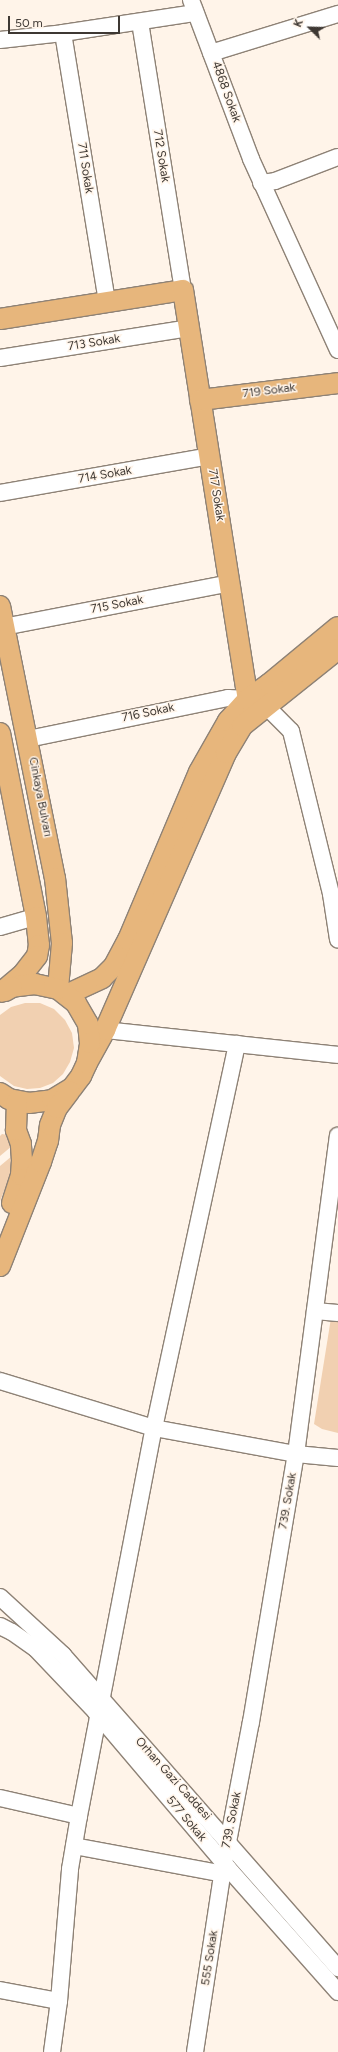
<!DOCTYPE html>
<html>
<head>
<meta charset="utf-8">
<style>
  body { margin:0 }
  #map { position:relative; width:338px; height:2052px; overflow:hidden; background:#fff4e9; font-family:Figtree,sans-serif }
  div>[style] { position:absolute }
  [style*='--x'] { left:calc(var(--x)*1px); top:calc(var(--y)*1px); width:calc(var(--w)*1px); rotate:calc(var(--a)*1deg) }
  .green>* { inset:0; background:#f1d0b1 }
  .roads { filter:drop-shadow(1px 0 #8e8276) drop-shadow(-1px 0 #8e8276) drop-shadow(0 1px #8e8276) drop-shadow(0 -1px #8e8276) }
  .minor>* { height:16px; margin:-8px; padding:0 8px; transform-origin:8px; border-radius:8px; background:#fff }
  .major>* { height:20px; margin:-10px; padding:0 10px; transform-origin:10px; border-radius:10px; background:#e7b67c }
  span { translate:-50% -50%; white-space:nowrap; text-align:center; line-height:1.15; -webkit-text-stroke:3px #fff4e9; paint-order:stroke }
  .street-label { font-size:12px; color:#3e3833 }
  .north { position:absolute; left:290px; top:8px; width:40px; height:40px; -webkit-text-stroke:3px #fff4e9; paint-order:stroke; rotate:293deg; font-size:11px; font-weight:700; line-height:16px; text-align:center; color:#3e3833 }
  .north::after { content:''; display:block; margin:auto; width:14px; height:18px; background:#3e3833; clip-path:polygon(50% 0,100% 100%,50% 72%,0 100%) }
  .scale { position:absolute; left:8px; top:16px; width:112px; height:18px; box-sizing:border-box; border:2px solid #3e3833; border-top:0; padding-left:5px; font-size:12px; line-height:14px; white-space:nowrap; color:#3e3833; -webkit-text-stroke:3px #fff4e9; paint-order:stroke }
</style>
</head>
<body>
<div id="map">
  <div class="green">
    <i style="clip-path:polygon(25px 1003px,40px 1003px,54px 1009px,65px 1020px,72px 1033px,74px 1048px,70px 1062px,63px 1074px,53px 1083px,40px 1088px,27px 1089px,14px 1086px,0 1076px,0 1015px,11px 1007px)"></i>
    <i style="clip-path:polygon(2px 1134px,7px 1135px,12px 1146px,0 1156px,0 1136px)"></i>
    <i style="clip-path:polygon(12px 1156px,11px 1174px,0 1201px,0 1166px)"></i>
    <i style="clip-path:polygon(338px 1313px,338px 1433px,322px 1429px,314px 1424px,331px 1318px)"></i>
  </div>
  <div class="roads">
    <div class="minor">
      <i style="--x:191;--y:0;--w:170;--a:69.3"></i>
      <i style="--x:251;--y:159;--w:210;--a:65.5"></i>
      <i style="--x:140;--y:22;--w:271;--a:80.9"></i>
      <i style="--x:63;--y:33;--w:273;--a:80.7"></i>
      <i style="--x:0;--y:40;--w:63;--a:-6.3"></i>
      <i style="--x:63;--y:33;--w:134;--a:-8.6"></i>
      <i style="--x:211;--y:53;--w:133;--a:-17.1"></i>
      <i style="--x:261;--y:183;--w:14;--a:-8"></i>
      <i style="--x:275;--y:181;--w:67;--a:-20.9"></i>
      <i style="--x:0;--y:358;--w:191;--a:-9"></i>
      <i style="--x:0;--y:493;--w:212;--a:-10"></i>
      <i style="--x:4;--y:627;--w:230;--a:-11"></i>
      <i style="--x:28;--y:739;--w:204;--a:-11.6"></i>
      <i style="--x:228;--y:698;--w:20;--a:3"></i>
      <i style="--x:248;--y:699;--w:21;--a:23"></i>
      <i style="--x:267;--y:707;--w:34;--a:45"></i>
      <i style="--x:291;--y:731;--w:168;--a:76.2"></i>
      <i style="--x:331;--y:894;--w:46;--a:81.2"></i>
      <i style="--x:0;--y:927;--w:37;--a:-16"></i>
      <i style="--x:105;--y:1030;--w:234;--a:6.1"></i>
      <i style="--x:315;--y:1311;--w:23;--a:5"></i>
      <i style="--x:0;--y:1381;--w:161;--a:17"></i>
      <i style="--x:154;--y:1428;--w:144;--a:10.4"></i>
      <i style="--x:296;--y:1454;--w:42;--a:5.4"></i>
      <i style="--x:0;--y:1597;--w:86;--a:42.6"></i>
      <i style="--x:63;--y:1655;--w:417;--a:48.7"></i>
      <i style="--x:0;--y:1626;--w:13;--a:27"></i>
      <i style="--x:12;--y:1632;--w:29;--a:35"></i>
      <i style="--x:36;--y:1649;--w:86;--a:46.4"></i>
      <i style="--x:95;--y:1711;--w:206;--a:49.7"></i>
      <i style="--x:228;--y:1868;--w:166;--a:48.4"></i>
      <i style="--x:0;--y:1798;--w:81;--a:12.8"></i>
      <i style="--x:74;--y:1846;--w:152;--a:10.6"></i>
      <i style="--x:0;--y:1990;--w:60;--a:10.6"></i>
      <i style="--x:52;--y:2052;--w:51;--a:-82.2"></i>
      <i style="--x:59;--y:2001;--w:132;--a:-85.2"></i>
      <i style="--x:70;--y:1869;--w:54;--a:-80.4"></i>
      <i style="--x:79;--y:1816;--w:395;--a:-79.1"></i>
      <i style="--x:154;--y:1428;--w:393;--a:-77.8"></i>
      <i style="--x:195;--y:2052;--w:191;--a:-81.3"></i>
      <i style="--x:224;--y:1863;--w:144;--a:-79.2"></i>
      <i style="--x:251;--y:1722;--w:272;--a:-80.5"></i>
      <i style="--x:296;--y:1454;--w:321;--a:-82.5"></i>
    </div>
    <div class="major">
      <i style="--x:0;--y:319;--w:185;--a:-9"></i>
      <i style="--x:183;--y:290;--w:414;--a:81"></i>
      <i style="--x:200;--y:400;--w:139;--a:-7"></i>
      <i style="--x:0;--y:606;--w:278;--a:78.6"></i>
      <i style="--x:55;--y:878;--w:65;--a:83.9"></i>
      <i style="--x:62;--y:943;--w:46;--a:95"></i>
      <i style="--x:0;--y:733;--w:187;--a:78.9"></i>
      <i style="--x:36;--y:917;--w:28;--a:84"></i>
      <i style="--x:39;--y:945;--w:11;--a:100"></i>
      <i style="--x:37;--y:956;--w:24;--a:128"></i>
      <i style="--x:22;--y:975;--w:26;--a:140"></i>
      <i style="--x:66;--y:995;--w:40;--a:-25"></i>
      <i style="--x:102;--y:978;--w:17;--a:-45"></i>
      <i style="--x:114;--y:966;--w:30;--a:-62"></i>
      <i style="--x:128;--y:940;--w:182;--a:-67.1"></i>
      <i style="--x:199;--y:772;--w:59;--a:-60.4"></i>
      <i style="--x:228;--y:721;--w:30;--a:-48"></i>
      <i style="--x:248;--y:699;--w:26;--a:-36"></i>
      <i style="--x:269;--y:684;--w:89;--a:-39.6"></i>
      <i style="--x:87;--y:1063;--w:38;--a:-61"></i>
      <i style="--x:105;--y:1030;--w:302;--a:-66.4"></i>
      <i style="--x:226;--y:753;--w:31;--a:-59"></i>
      <i style="--x:242;--y:726;--w:123;--a:-38.7"></i>
      <i style="--x:0;--y:1093;--w:11;--a:34"></i>
      <i style="--x:9;--y:1099;--w:20;--a:11"></i>
      <i style="--x:29;--y:1103;--w:23;--a:-7"></i>
      <i style="--x:52;--y:1100;--w:23;--a:-31"></i>
      <i style="--x:72;--y:1088;--w:15;--a:-53"></i>
      <i style="--x:81;--y:1076;--w:14;--a:-65"></i>
      <i style="--x:87;--y:1063;--w:20;--a:-81"></i>
      <i style="--x:90;--y:1043;--w:19;--a:-96"></i>
      <i style="--x:88;--y:1024;--w:24;--a:-120"></i>
      <i style="--x:76;--y:1003;--w:23;--a:-142"></i>
      <i style="--x:58;--y:989;--w:24;--a:-168"></i>
      <i style="--x:35;--y:984;--w:23;--a:173"></i>
      <i style="--x:12;--y:987;--w:8;--a:150"></i>
      <i style="--x:12;--y:1203;--w:29;--a:-72"></i>
      <i style="--x:21;--y:1175;--w:15;--a:-86"></i>
      <i style="--x:22;--y:1160;--w:16;--a:-94"></i>
      <i style="--x:21;--y:1144;--w:15;--a:-110"></i>
      <i style="--x:16;--y:1130;--w:29;--a:-88"></i>
      <i style="--x:0;--y:1266;--w:112;--a:-68.5"></i>
      <i style="--x:41;--y:1162;--w:22;--a:-72"></i>
      <i style="--x:48;--y:1141;--w:16;--a:-83"></i>
      <i style="--x:50;--y:1125;--w:18;--a:-68"></i>
      <i style="--x:57;--y:1108;--w:21;--a:-53"></i>
    </div>
  </div>
  <div class="street-label">
    <span style="left:226px;top:92px;rotate:70deg">4868 Sokak</span>
    <span style="left:161px;top:156px;rotate:81deg">712 Sokak</span>
    <span style="left:85px;top:168px;rotate:81deg">711 Sokak</span>
    <span style="left:94px;top:343px;rotate:-9deg">713 Sokak</span>
    <span style="left:269px;top:391px;rotate:-7deg">719 Sokak</span>
    <span style="left:105px;top:475px;rotate:-10deg">714 Sokak</span>
    <span style="left:216px;top:495px;rotate:81deg">717 Sokak</span>
    <span style="left:117px;top:605px;rotate:-11deg">715 Sokak</span>
    <span style="left:148px;top:713px;rotate:-12deg">716 Sokak</span>
    <span style="left:40px;top:797px;rotate:79deg">Cinkaya Bulvarı</span>
    <span style="left:288px;top:1501px;rotate:-80deg">739. Sokak</span>
    <span style="left:173px;top:1779px;rotate:48deg">Orhan Gazi Caddesi</span>
    <span style="left:186px;top:1819px;rotate:50deg">577 Sokak</span>
    <span style="left:232px;top:1820px;rotate:-79deg">739. Sokak</span>
    <span style="left:210px;top:1958px;rotate:-81deg">555 Sokak</span>
  </div>
  <div class="north">K</div>
  <div class="scale">50 m</div>
</div>
</body>
</html>
